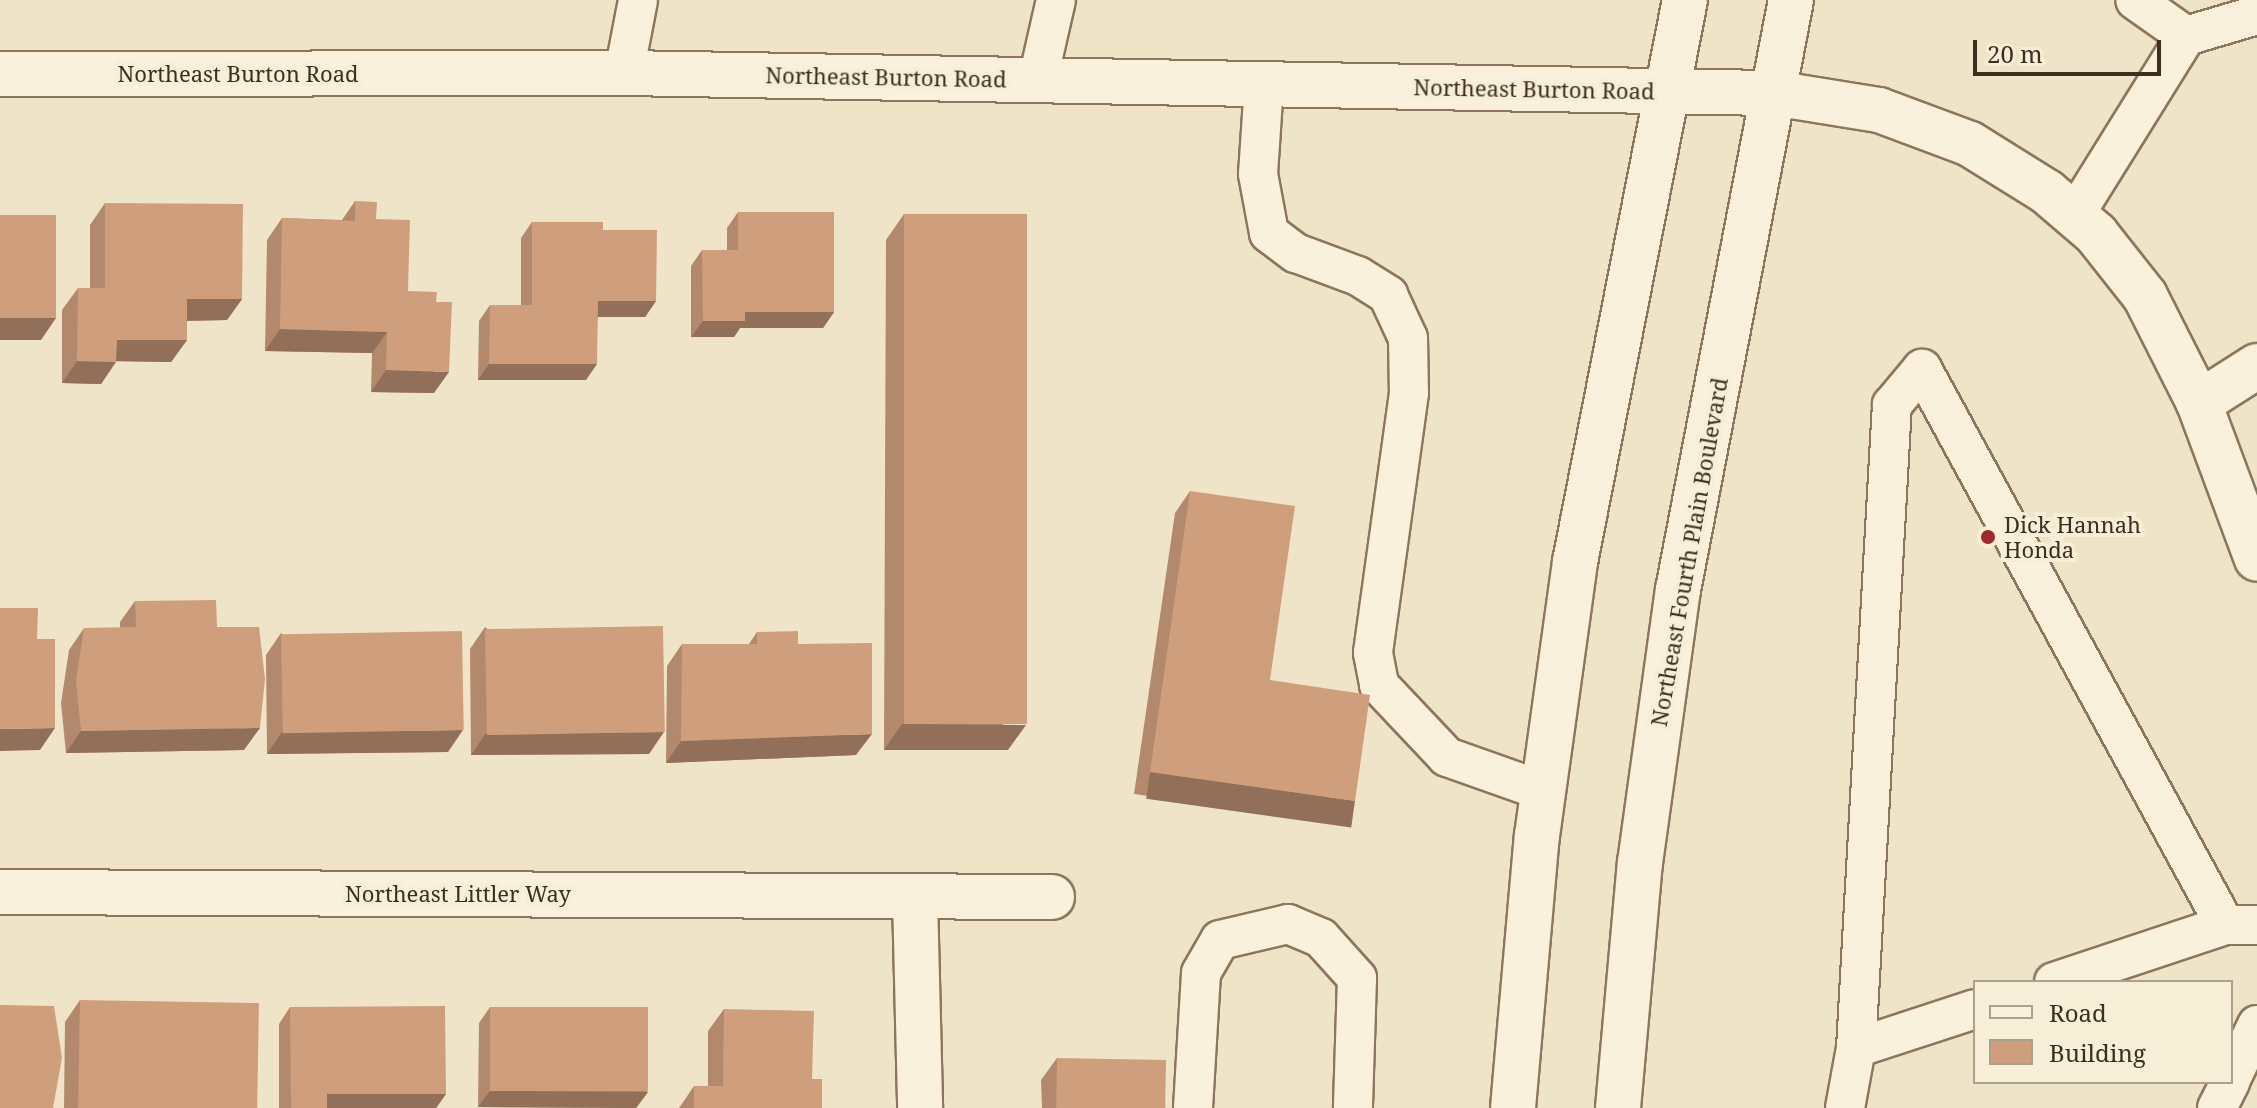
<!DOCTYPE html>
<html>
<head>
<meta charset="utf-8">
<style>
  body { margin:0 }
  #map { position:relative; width:2257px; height:1108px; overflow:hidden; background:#f0e4c8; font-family:"Noto Serif",serif }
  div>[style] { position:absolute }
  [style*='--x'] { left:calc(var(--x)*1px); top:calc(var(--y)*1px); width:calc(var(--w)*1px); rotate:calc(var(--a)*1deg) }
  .roads { filter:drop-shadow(2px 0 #8d765c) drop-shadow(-2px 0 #8d765c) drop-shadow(0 2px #8d765c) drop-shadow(0 -2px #8d765c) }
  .lane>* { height:38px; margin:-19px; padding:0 19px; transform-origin:19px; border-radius:19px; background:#faf1dc }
  .street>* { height:44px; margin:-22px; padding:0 22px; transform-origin:22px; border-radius:22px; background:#faf1dc }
  .secondary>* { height:44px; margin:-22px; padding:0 22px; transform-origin:22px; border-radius:22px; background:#faf1dc }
  .wall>* { inset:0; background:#b2896c }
  .shaded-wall>* { inset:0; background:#916f58; transform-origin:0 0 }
  .building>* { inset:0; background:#cf9f7d; transform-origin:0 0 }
  .dots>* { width:22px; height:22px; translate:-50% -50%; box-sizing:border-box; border:4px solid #f7eed8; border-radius:50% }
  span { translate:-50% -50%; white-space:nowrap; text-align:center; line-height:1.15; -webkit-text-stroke:8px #f7eed8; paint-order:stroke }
  .street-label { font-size:22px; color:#3d2e20 }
  .poi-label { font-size:22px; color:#3d2e20 }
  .left { translate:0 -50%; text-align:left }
  .legend { position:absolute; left:1973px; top:980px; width:260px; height:104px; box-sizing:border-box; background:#f7eed8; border:2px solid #ada18e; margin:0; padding:10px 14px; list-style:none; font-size:24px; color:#3d2e20 }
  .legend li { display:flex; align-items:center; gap:16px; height:40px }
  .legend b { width:40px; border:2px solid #ada18e }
  .scale { position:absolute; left:1973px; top:40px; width:188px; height:36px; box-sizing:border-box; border:4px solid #3d2e20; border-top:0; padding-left:10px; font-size:24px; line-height:28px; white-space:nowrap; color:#3d2e20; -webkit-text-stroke:6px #f7eed8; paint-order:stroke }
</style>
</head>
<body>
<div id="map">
  <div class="roads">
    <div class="lane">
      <i style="--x:2186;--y:36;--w:74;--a:-16.5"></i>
      <i style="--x:624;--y:73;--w:74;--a:-79.1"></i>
      <i style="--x:1038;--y:79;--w:81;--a:-77.2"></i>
      <i style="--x:1264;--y:84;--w:90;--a:93.8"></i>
      <i style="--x:1258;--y:174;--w:60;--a:79.4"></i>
      <i style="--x:1269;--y:233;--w:34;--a:37"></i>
      <i style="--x:1296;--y:253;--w:66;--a:20.4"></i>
      <i style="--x:1358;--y:276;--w:36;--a:32"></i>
      <i style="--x:1388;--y:295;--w:47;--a:65.1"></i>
      <i style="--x:1408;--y:338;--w:55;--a:89"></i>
      <i style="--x:1409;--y:393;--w:262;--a:97.9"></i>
      <i style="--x:1373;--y:653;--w:33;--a:79"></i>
      <i style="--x:1379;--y:685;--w:99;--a:46.6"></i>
      <i style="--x:1447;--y:757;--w:102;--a:19.5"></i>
      <i style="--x:2074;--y:216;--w:212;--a:-58.1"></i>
      <i style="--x:2186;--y:36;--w:62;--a:-144.8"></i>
      <i style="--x:2054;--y:982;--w:180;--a:-18.4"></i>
      <i style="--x:1856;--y:1048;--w:125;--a:-18.1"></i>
      <i style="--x:2231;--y:1079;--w:60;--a:-64.3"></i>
      <i style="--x:1193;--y:1108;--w:135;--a:-86.6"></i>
      <i style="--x:1201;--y:973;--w:38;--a:-60"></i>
      <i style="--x:1220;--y:940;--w:70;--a:-13.2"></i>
      <i style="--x:1288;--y:924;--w:36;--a:23"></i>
      <i style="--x:1321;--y:938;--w:54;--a:48"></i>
      <i style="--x:1357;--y:978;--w:130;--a:91.8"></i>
      <i style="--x:1845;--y:1108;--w:61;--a:-79.6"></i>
      <i style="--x:1856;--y:1048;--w:644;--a:-86.8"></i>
      <i style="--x:1892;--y:405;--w:47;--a:-50.2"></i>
      <i style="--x:1922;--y:369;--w:633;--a:61.41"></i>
      <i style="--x:2225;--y:925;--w:32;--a:0"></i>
      <i style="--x:2217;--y:1108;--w:29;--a:-63"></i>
    </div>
    <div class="street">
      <i style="--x:2199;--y:403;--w:69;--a:-32.5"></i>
      <i style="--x:0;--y:892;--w:1052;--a:0.27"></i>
      <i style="--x:915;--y:897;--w:211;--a:88.6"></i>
    </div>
    <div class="secondary">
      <i style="--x:0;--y:74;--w:624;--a:-0.09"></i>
      <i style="--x:624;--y:73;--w:1149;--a:1"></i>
      <i style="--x:1773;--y:93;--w:107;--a:9.1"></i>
      <i style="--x:1879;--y:110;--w:97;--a:20.5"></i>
      <i style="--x:1970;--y:144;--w:91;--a:31.9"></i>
      <i style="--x:2047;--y:192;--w:65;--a:40.6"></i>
      <i style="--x:2096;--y:234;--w:79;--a:51.7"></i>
      <i style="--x:2145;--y:296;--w:120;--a:63.2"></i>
      <i style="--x:2199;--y:403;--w:166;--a:69.6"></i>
      <i style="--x:1513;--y:1108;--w:273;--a:-85"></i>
      <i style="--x:1537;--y:836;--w:277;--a:-82.1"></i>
      <i style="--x:1575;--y:562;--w:573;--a:-78.93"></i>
      <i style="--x:1618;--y:1108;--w:246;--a:-84.9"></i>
      <i style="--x:1640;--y:863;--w:276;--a:-82.1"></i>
      <i style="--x:1678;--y:590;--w:601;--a:-79.16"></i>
    </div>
  </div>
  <div class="wall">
    <i style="clip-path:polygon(355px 201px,376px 219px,408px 291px,436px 302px,434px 393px,371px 392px,372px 353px,265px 351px,267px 240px,282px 218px,342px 220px)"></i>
    <i style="clip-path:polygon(105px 203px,242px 299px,227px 320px,187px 321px,187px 340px,171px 362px,116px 361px,101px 384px,62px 383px,62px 310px,78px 288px,90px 288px,90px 225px)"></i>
    <i style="clip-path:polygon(738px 212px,834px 312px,823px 328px,740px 328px,734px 337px,691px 337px,691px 266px,702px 250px,727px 250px,727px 228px)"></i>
    <i style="clip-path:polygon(904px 214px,1008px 750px,884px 750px,886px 240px)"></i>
    <i style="clip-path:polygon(532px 222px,603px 230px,656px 301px,645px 317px,598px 317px,586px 380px,478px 380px,479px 321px,490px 305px,521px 305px,521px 238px)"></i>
    <i style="clip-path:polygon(1190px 491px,1270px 680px,1340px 823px,1134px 794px,1175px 513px)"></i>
    <i style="clip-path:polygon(135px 601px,217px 627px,244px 750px,66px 753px,61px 703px,69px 650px,84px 628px,120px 628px,120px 622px)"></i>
    <i style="clip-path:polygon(485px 627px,649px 754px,471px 755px,470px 649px)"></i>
    <i style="clip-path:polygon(757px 632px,798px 644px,856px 755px,666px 763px,667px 666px,682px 644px,749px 644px)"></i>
    <i style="clip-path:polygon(281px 633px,448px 752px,267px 754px,266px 655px)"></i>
    <i style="clip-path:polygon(80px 1000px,258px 1108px,64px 1108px,65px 1022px)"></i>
    <i style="clip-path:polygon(290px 1007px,446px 1094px,436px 1108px,279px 1108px,279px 1024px)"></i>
    <i style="clip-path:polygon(490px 1007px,648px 1092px,636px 1108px,478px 1107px,479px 1023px)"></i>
    <i style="clip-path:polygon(724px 1009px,812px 1079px,822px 1108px,679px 1108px,694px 1086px,708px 1086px,708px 1031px)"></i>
    <i style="clip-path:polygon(1057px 1058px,1166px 1108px,1042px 1108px,1041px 1080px)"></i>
  </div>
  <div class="shaded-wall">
    <i style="clip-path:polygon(187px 299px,242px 299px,227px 320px,171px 321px)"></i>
    <i style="clip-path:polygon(598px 301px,656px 301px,645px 317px,586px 317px)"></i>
    <i style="clip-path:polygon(745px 312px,834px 312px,823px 328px,740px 328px,734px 337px,691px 337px,703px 321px)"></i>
    <i style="clip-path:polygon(0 318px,56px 318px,41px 340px,0 340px)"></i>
    <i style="clip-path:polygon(280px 329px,387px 332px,372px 353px,265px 351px)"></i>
    <i style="clip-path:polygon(117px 340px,187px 340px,171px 362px,102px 361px)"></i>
    <i style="clip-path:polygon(77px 361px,116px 362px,101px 384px,62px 383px)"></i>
    <i style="clip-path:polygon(489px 364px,597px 364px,586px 380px,478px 380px)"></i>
    <i style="clip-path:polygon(386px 370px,449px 372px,434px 393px,371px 392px)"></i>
    <i style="clip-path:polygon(902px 724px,1026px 725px,1008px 750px,884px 750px)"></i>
    <i style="clip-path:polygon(55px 728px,40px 750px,0 751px,0 729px)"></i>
    <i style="clip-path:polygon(260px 728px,244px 750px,66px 753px,81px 731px)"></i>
    <i style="clip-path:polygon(463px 730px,448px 752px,267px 754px,282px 732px)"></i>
    <i style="clip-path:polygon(664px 732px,649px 754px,471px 755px,486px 733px)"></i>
    <i style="clip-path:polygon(872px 734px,856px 755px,666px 763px,681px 741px)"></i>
    <i style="left:1150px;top:772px;width:207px;height:27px;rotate:8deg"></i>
    <i style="clip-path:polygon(490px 1091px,648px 1092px,636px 1108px,478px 1107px)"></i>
    <i style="clip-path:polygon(327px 1094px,446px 1094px,436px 1108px,318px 1108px)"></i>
  </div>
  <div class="building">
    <i style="clip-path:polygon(355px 201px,377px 202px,376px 219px,410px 220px,408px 291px,437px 292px,436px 302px,452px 302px,449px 372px,386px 370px,387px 332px,280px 329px,282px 218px,355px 221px)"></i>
    <i style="clip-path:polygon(105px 203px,243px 204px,242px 299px,187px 299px,187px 340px,117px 340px,116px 362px,77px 361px,78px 288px,105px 288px)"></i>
    <i style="clip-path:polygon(738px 212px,834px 212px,834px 312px,745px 312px,745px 321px,703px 321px,702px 250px,738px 250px)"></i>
    <i style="left:904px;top:214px;width:123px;height:510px"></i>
    <i style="left:0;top:215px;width:56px;height:103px"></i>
    <i style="clip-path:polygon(532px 222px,603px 222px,603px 230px,657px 230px,656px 301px,598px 301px,597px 364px,489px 364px,490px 305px,532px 305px)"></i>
    <i style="clip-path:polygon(1190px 491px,1295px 506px,1270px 680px,1370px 695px,1355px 801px,1150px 772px)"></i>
    <i style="clip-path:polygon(216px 600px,217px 627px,259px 627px,265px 679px,260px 728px,81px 731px,76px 681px,84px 628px,136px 627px,135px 601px)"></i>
    <i style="clip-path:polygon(0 608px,38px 608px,37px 639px,55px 639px,55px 728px,0 729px)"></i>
    <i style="left:663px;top:626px;width:106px;height:178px;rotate:89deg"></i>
    <i style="left:462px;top:631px;width:99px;height:181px;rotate:89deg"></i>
    <i style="clip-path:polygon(798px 631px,798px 644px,872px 643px,872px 734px,681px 741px,682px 644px,757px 644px,757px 632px)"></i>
    <i style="left:80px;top:1000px;width:179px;height:108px;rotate:1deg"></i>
    <i style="clip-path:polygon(0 1005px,54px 1006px,62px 1058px,53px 1108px,0 1108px)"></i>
    <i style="clip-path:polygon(445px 1006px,446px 1094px,327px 1094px,327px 1108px,291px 1108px,290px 1007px)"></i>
    <i style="left:490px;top:1007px;width:158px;height:84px"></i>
    <i style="clip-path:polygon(724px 1009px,814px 1011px,812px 1079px,822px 1079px,822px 1108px,694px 1108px,694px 1086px,723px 1086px)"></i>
    <i style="left:1057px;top:1058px;width:109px;height:50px;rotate:1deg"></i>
  </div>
  <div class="dots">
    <i style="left:1988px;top:537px;background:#9e2a2b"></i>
  </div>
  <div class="street-label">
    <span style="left:238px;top:74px">Northeast Burton Road</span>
    <span style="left:886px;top:77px;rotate:1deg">Northeast Burton Road</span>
    <span style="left:1534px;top:89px;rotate:1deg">Northeast Burton Road</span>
    <span style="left:1689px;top:552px;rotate:-80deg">Northeast Fourth Plain Boulevard</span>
    <span style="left:458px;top:894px">Northeast Littler Way</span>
  </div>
  <div class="poi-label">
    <span class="left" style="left:2004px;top:537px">Dick Hannah<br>Honda</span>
  </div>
  <ul class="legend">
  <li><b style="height:10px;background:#faf1dc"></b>Road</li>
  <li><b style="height:22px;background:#cf9f7d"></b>Building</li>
  </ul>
  <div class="scale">20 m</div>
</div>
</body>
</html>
